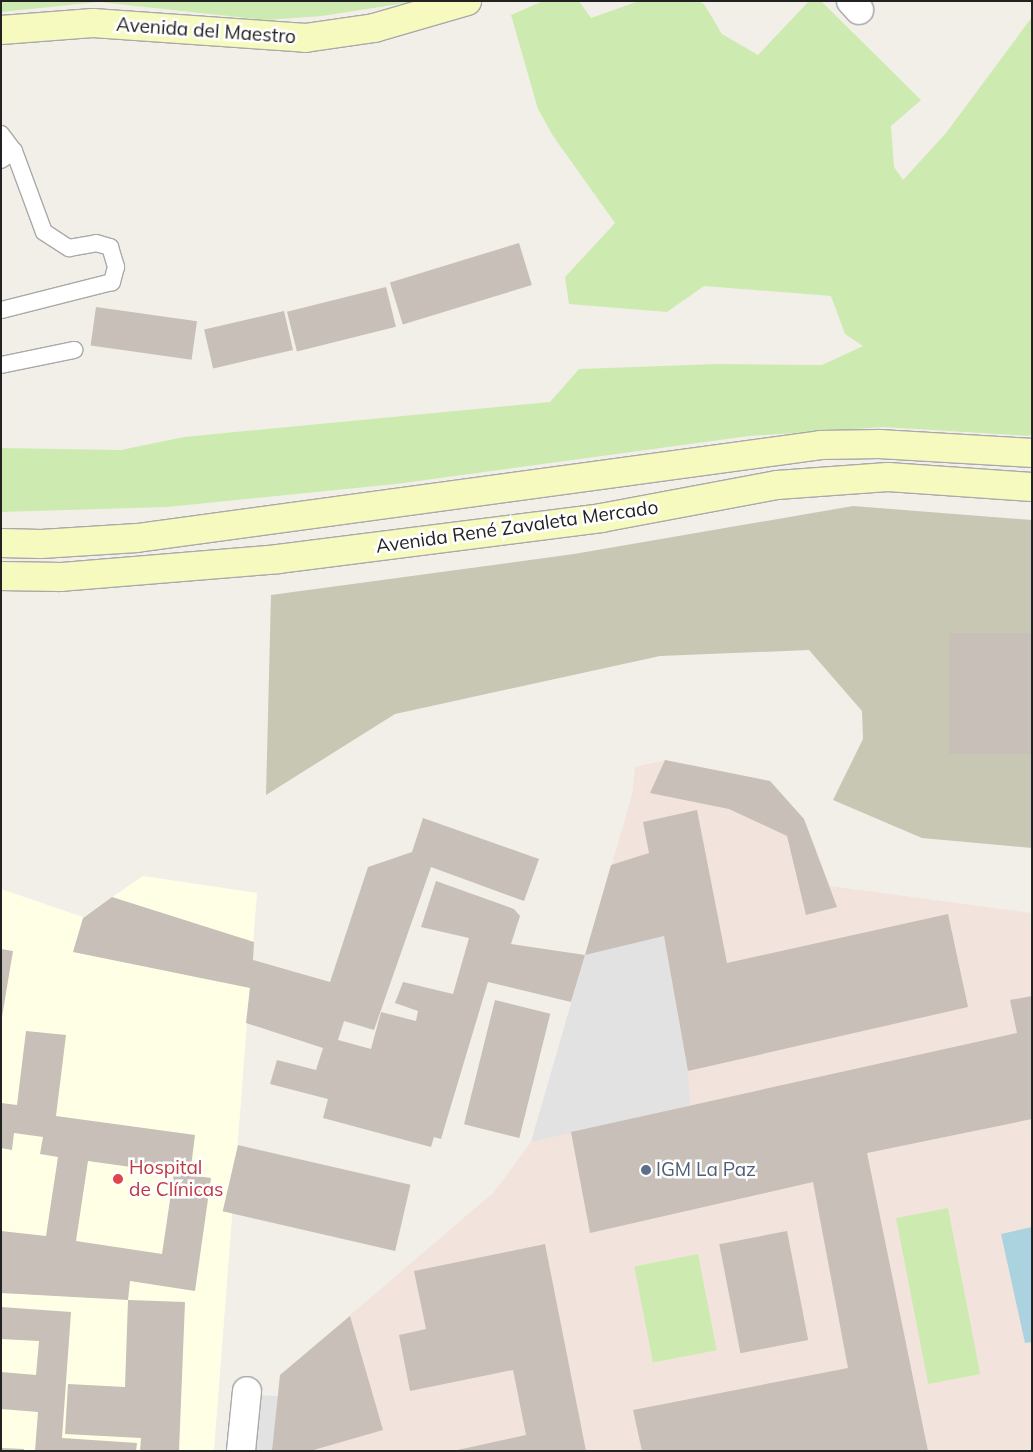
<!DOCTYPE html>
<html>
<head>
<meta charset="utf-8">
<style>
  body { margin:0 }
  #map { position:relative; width:1033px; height:1452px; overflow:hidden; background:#f2efe9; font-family:Mulish,sans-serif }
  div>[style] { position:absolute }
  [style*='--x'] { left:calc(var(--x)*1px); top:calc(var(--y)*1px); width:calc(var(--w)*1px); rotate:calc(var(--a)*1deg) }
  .education>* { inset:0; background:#ffffe5 }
  .military>* { inset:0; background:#f3e3dd }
  .construction>* { inset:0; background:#c7c7b4 }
  .grass>* { inset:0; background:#cdebb0; transform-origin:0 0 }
  .parking>* { inset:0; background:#e2e2e2; transform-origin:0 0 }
  .water>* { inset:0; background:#aad3df }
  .building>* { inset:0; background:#c7bfb8; transform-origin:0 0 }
  .roads { filter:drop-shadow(1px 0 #a9a9a9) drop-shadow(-1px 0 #a9a9a9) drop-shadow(0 1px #a9a9a9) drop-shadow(0 -1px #a9a9a9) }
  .lane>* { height:16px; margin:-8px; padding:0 8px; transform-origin:8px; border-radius:8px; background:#fff }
  .street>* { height:28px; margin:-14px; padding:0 14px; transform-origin:14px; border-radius:14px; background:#fff }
  .secondary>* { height:28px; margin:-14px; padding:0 14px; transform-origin:14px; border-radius:14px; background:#f7fabf }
  .dots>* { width:14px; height:14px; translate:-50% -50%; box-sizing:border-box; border:2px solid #fff; border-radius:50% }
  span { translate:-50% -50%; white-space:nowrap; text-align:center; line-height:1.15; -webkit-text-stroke:5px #fff; paint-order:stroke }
  .street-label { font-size:19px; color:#222 }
  .health-label { font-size:19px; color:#be3a42 }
  .left { translate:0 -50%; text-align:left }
  .service-label { font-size:19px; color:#4e5e75 }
  .frame { position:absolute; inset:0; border:2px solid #222; pointer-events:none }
</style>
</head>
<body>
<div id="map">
  <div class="education">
    <i style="clip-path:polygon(143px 876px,257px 893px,214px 1451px,1px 1451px,1px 889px,83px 917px)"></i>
  </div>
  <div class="military">
    <i style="clip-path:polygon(665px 760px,770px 781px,804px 819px,830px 886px,1032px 913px,1032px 1451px,272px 1451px,280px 1375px,494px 1192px,531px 1142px,632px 795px,635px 767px)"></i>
  </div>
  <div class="construction">
    <i style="clip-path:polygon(853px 506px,1032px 520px,1032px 848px,922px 838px,833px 800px,863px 739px,862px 711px,809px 650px,660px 656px,395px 714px,266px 795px,271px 595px,574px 554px)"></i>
  </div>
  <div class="grass">
    <i style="clip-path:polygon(1px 1px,418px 1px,322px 16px,266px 20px,99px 2px,1px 12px)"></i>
    <i style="clip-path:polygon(543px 1px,579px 1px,591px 18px,639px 1px,698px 1px,704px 4px,722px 34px,758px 55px,809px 1px,821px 1px,921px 100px,891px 126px,894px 167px,903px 180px,946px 133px,1032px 17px,1032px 433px,1029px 436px,883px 427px,749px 436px,396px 484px,167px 507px,1px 512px,1px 448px,121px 450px,184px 437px,550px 402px,579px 369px,717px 364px,822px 365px,863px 346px,845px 334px,831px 296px,704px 286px,667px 312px,569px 304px,565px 277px,615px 223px,553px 136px,538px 109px,511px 15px)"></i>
    <i style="left:948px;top:1208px;width:169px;height:53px;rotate:79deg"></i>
    <i style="left:698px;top:1254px;width:98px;height:65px;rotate:79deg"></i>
  </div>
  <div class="parking">
    <i style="clip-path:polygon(664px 936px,688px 1070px,690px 1105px,531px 1142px,585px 955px)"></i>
    <i style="left:252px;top:1395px;width:26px;height:56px;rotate:2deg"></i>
  </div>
  <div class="water">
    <i style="clip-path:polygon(1032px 1227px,1032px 1342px,1025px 1343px,1001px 1234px)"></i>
  </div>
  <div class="building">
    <i style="left:519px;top:243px;width:44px;height:135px;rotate:73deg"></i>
    <i style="left:386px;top:287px;width:41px;height:102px;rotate:76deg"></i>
    <i style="left:96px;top:307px;width:102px;height:39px;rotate:8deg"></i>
    <i style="left:284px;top:311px;width:40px;height:82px;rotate:77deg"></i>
    <i style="left:949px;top:633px;width:83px;height:121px"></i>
    <i style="clip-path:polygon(665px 760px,770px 781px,804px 819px,837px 907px,806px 915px,787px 836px,729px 809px,650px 793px)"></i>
    <i style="clip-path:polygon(697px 810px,727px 963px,948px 914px,968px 1007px,688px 1071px,664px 936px,585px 955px,611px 865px,649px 853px,643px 822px)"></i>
    <i style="clip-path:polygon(423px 818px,539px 859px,524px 901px,431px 867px,374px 1030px,344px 1021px,338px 1040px,371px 1049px,381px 1012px,416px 1021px,418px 1011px,395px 1003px,403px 982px,453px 994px,469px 938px,421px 927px,436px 881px,514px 909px,520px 916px,511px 944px,585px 955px,571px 1002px,488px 982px,441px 1139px,434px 1137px,431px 1147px,323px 1118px,328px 1099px,270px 1084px,277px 1060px,316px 1070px,323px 1048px,246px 1023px,250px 988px,73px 952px,83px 918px,112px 897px,254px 942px,253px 960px,330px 982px,368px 867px,412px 852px)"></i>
    <i style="clip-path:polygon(1px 949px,13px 951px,2px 1017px,1px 1017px)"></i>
    <i style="clip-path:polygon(1032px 996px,1032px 1119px,867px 1153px,928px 1451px,642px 1451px,633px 1410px,848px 1368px,813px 1182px,590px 1233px,571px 1132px,1017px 1033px,1010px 1000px)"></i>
    <i style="left:495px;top:1000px;width:57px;height:128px;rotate:14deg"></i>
    <i style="clip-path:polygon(evenodd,26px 1031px,66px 1035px,56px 1116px,195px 1135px,190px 1175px,211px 1178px,195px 1291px,130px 1281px,128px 1300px,1px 1293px,1px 1231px,46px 1236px,58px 1157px,40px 1154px,43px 1137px,14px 1133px,12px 1150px,1px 1148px,1px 1103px,17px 1105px,26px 1031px,88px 1161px,174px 1173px,162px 1254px,76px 1241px,88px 1161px)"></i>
    <i style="left:238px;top:1145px;width:177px;height:68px;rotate:13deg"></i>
    <i style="left:787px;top:1231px;width:111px;height:69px;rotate:79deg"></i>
    <i style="clip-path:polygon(545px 1244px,586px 1451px,453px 1451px,526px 1435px,513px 1370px,410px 1391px,399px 1335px,426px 1329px,414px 1271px)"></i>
    <i style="clip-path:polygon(128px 1300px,185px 1302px,179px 1451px,140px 1451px,141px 1438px,65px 1434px,68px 1384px,125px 1387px)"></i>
    <i style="clip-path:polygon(1px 1307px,71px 1312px,62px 1438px,137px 1443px,136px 1451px,35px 1451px,38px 1412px,1px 1409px,1px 1372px,36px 1375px,39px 1341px,1px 1339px)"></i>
    <i style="clip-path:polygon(350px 1316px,383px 1430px,310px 1451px,272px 1451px,280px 1375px)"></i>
    <i style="clip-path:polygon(1px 1448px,24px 1449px,24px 1451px,1px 1451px)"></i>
  </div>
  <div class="roads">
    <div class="lane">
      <i style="--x:1;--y:134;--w:21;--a:53"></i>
      <i style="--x:14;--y:151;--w:86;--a:69.7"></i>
      <i style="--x:44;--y:232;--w:30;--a:33"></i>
      <i style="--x:69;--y:248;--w:27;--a:-10"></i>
      <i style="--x:96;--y:243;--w:15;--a:16"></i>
      <i style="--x:110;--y:247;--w:21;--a:73"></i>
      <i style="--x:116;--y:267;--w:16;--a:105"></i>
      <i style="--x:112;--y:282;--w:114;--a:165.8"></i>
      <i style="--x:1;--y:160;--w:16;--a:-35"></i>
      <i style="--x:1;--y:365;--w:75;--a:-11.6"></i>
    </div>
    <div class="street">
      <i style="--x:851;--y:1;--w:12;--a:48"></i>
      <i style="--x:241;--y:1451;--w:60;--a:-84.3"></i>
    </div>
    <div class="secondary">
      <i style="--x:1;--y:30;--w:92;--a:-4.4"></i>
      <i style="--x:93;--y:23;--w:213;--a:4"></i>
      <i style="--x:305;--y:38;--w:70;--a:-8.2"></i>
      <i style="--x:374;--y:28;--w:97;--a:-16.2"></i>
      <i style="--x:1;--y:543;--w:40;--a:1.4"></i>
      <i style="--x:41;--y:544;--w:96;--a:-3.6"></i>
      <i style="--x:137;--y:538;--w:690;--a:-7.74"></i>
      <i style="--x:821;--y:445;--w:59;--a:-1"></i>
      <i style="--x:880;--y:444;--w:152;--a:3.4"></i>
      <i style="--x:1;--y:576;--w:60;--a:1"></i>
      <i style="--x:61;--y:577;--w:218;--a:-4.7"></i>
      <i style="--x:278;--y:559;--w:326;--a:-7.2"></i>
      <i style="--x:601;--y:518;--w:179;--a:-10.6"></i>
      <i style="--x:777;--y:485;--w:111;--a:-4.1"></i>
      <i style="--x:888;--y:477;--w:144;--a:4"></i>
    </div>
  </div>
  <div class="dots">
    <i style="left:646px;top:1170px;background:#5c6f8a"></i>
    <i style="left:118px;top:1179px;background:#e0444e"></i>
  </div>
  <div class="street-label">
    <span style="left:206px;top:31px;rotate:4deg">Avenida del Maestro</span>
    <span style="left:517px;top:527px;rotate:-8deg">Avenida René Zavaleta Mercado</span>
  </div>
  <div class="health-label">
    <span class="left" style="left:129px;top:1179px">Hospital<br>de Clínicas</span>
  </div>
  <div class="service-label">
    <span class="left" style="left:656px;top:1170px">IGM La Paz</span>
  </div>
  <div class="frame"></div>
</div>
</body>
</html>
